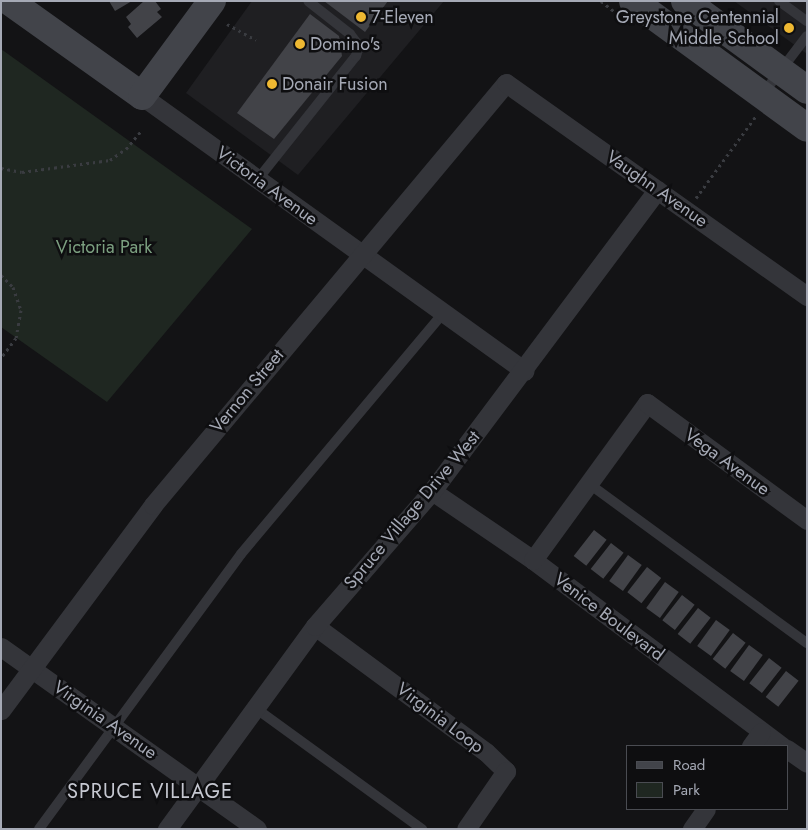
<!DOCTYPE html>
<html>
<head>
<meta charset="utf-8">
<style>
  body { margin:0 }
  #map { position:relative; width:808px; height:830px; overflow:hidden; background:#131315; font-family:Jost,sans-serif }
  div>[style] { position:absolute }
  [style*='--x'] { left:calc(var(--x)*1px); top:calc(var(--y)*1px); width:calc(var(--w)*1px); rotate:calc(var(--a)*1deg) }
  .built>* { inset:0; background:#1f1f22 }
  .green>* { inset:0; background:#1f2721 }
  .building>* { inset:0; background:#424348; transform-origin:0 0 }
  .path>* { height:3px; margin-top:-1.5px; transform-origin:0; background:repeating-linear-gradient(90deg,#3a3c41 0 2.5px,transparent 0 6.5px) }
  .lane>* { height:10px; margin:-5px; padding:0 5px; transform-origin:5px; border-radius:5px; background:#34353a }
  .street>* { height:19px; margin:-9.5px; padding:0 9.5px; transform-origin:9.5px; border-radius:9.5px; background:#34353a }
  .secondary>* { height:28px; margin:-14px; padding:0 14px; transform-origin:14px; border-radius:14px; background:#42444a }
  .dots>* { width:14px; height:14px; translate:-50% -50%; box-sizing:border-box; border:2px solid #0e0e10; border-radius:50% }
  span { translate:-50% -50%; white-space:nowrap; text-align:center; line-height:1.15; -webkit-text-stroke:5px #0e0e10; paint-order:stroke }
  .poi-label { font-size:18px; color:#a5a9b5 }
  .left { translate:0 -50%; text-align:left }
  .right { translate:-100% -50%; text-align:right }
  .street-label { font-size:18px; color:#a5a9b5 }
  .park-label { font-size:18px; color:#7ca080 }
  .quarter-label { font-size:20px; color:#c6c8d1; letter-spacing:1px }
  .frame { position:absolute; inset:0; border:2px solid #a5a9b5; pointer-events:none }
  .legend { position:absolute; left:626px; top:745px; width:162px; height:65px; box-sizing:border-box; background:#0e0e10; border:1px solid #4a4c52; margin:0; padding:6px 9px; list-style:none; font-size:15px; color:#a5a9b5 }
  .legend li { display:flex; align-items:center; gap:10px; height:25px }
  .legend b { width:25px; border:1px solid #4a4c52 }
</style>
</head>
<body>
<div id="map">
  <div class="built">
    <i style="clip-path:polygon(252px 1px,444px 1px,298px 175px,186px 93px)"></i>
    <i style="clip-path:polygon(734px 1px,807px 1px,807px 54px)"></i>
  </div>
  <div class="green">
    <i style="clip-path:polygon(1px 49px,252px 229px,107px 402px,1px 327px)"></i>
  </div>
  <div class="building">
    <i style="clip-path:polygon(109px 1px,132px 1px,115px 11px)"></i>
    <i style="clip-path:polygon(144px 1px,155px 1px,161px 9px,157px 12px,162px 17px,137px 38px,128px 27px,131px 24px,126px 17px)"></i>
    <i style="clip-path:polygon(324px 1px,388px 1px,365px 32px)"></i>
    <i style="clip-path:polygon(310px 14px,339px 36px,342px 56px,274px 139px,237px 113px)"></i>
    <i style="left:594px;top:530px;width:16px;height:33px;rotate:38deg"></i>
    <i style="left:611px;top:543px;width:16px;height:33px;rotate:38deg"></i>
    <i style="left:628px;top:555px;width:17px;height:32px;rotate:36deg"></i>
    <i style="left:647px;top:567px;width:18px;height:32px;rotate:38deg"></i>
    <i style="left:665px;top:582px;width:17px;height:32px;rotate:36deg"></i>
    <i style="left:682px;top:595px;width:16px;height:32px;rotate:38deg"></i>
    <i style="left:698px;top:608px;width:16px;height:33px;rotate:38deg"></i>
    <i style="left:716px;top:620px;width:17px;height:32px;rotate:36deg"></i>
    <i style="left:733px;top:633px;width:16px;height:33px;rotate:38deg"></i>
    <i style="left:749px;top:645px;width:17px;height:32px;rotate:36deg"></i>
    <i style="left:769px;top:658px;width:16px;height:32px;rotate:38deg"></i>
    <i style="left:786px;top:671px;width:16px;height:33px;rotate:38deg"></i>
  </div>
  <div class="path">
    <i style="--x:601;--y:1;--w:18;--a:38"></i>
    <i style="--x:227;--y:24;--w:33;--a:29"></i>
    <i style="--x:1;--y:168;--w:21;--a:11"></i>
    <i style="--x:22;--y:172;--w:89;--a:-7.8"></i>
    <i style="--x:110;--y:160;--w:19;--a:-35"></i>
    <i style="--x:126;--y:149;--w:23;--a:-50"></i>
    <i style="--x:696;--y:198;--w:102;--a:-53.8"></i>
    <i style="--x:1;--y:275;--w:17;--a:45"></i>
    <i style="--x:13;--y:287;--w:24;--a:71"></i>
    <i style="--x:21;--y:310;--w:28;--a:100"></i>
    <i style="--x:16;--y:338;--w:25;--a:127"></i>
  </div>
  <div class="lane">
    <i style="--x:779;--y:1;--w:34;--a:36"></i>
    <i style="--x:762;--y:95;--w:74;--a:-52.7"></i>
    <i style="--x:258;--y:179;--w:157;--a:-51.5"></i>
    <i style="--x:356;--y:56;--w:10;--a:-73"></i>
    <i style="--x:359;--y:46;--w:15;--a:-127"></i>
    <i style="--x:350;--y:34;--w:53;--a:-141.8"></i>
    <i style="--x:588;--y:483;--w:271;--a:36.2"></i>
    <i style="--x:254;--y:707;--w:208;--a:36"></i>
    <i style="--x:39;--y:829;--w:341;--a:-53.7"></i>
    <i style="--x:241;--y:554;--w:316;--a:-50"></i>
  </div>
  <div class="street">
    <i style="--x:142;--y:96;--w:471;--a:35.7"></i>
    <i style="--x:432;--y:491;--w:122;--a:34.3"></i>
    <i style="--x:533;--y:560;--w:311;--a:36.8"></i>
    <i style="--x:533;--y:560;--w:194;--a:-54"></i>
    <i style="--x:647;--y:403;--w:198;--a:36.2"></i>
    <i style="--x:315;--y:626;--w:212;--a:36.4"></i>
    <i style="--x:486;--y:752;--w:28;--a:44"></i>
    <i style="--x:506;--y:771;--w:70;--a:124.6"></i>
    <i style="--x:1;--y:647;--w:314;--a:35.4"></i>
    <i style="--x:1;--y:710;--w:255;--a:-53.4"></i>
    <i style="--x:153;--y:505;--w:550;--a:-50.09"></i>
    <i style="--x:506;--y:83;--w:369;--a:35.3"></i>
    <i style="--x:751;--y:746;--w:17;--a:-54"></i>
    <i style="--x:787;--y:749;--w:24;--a:35"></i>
    <i style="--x:167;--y:829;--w:251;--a:-53.9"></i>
    <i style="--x:315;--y:626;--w:179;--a:-49.1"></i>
    <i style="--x:432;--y:491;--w:376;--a:-53.2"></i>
    <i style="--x:692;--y:829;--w:24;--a:-55"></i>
  </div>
  <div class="secondary">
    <i style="--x:9;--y:1;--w:163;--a:35.5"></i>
    <i style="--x:142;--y:96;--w:118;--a:-53.6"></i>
    <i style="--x:633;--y:1;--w:215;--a:36.1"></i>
    <i style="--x:685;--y:1;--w:151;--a:36.1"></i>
  </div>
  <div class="dots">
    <i style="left:361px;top:17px;background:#eeb832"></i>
    <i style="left:789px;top:28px;background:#eeb832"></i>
    <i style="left:300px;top:44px;background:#eeb832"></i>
    <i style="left:272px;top:84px;background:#eeb832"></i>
  </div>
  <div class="poi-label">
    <span class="left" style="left:371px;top:17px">7-Eleven</span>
    <span class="right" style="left:779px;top:28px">Greystone Centennial<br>Middle School</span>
    <span class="left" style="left:310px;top:44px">Domino's</span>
    <span class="left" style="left:282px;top:84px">Donair Fusion</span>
  </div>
  <div class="street-label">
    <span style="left:267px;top:186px;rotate:36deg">Victoria Avenue</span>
    <span style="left:657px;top:189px;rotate:35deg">Vaughn Avenue</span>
    <span style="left:247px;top:391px;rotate:-50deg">Vernon Street</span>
    <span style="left:727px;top:462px;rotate:36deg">Vega Avenue</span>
    <span style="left:412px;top:510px;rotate:-50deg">Spruce Village Drive West</span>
    <span style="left:609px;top:617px;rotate:37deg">Venice Boulevard</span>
    <span style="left:440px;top:718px;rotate:37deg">Virginia Loop</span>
    <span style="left:105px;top:720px;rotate:35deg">Virginia Avenue</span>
  </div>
  <div class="park-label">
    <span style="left:104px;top:247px">Victoria Park</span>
  </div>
  <div class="quarter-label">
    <span style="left:150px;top:791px">SPRUCE VILLAGE</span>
  </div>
  <div class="frame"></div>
  <ul class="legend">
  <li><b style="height:6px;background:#42444a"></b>Road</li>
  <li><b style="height:14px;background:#1f2721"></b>Park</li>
  </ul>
</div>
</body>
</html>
